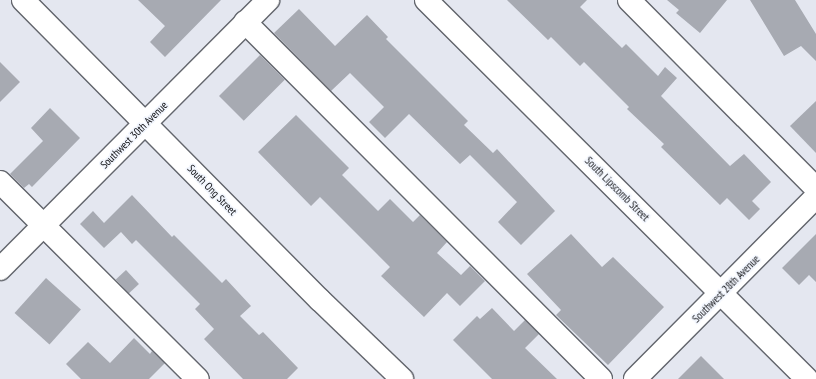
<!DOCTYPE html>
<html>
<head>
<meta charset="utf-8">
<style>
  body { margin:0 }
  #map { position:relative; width:816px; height:379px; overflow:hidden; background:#e4e7f0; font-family:"PT Sans Narrow",sans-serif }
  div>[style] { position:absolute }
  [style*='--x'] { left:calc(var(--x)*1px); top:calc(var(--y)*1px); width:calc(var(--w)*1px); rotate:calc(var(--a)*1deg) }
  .building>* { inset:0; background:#a7aab2; transform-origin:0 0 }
  .roads { filter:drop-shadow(1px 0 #63666d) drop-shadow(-1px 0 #63666d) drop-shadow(0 1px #63666d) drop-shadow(0 -1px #63666d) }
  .minor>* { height:22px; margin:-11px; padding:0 11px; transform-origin:11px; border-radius:11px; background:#fff }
  .major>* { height:22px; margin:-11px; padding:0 11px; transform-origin:11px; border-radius:11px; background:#fff }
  span { translate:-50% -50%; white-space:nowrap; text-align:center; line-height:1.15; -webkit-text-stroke:3px #f1f5fd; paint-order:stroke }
  .street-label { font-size:11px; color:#0c0d10 }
</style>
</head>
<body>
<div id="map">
  <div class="building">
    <i style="clip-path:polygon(138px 0,221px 0,165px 57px,150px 42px,165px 26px)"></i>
    <i style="clip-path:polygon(507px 0,587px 0,580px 7px,622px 48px,626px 44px,658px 76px,665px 67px,677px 78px,661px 96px,730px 166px,744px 154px,771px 182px,752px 201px,760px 209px,749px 220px,727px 198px,720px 205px,661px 147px,664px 144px,627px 109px,629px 107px,584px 62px,580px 66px,551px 37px,548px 40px)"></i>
    <i style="clip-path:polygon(667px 0,727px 0,700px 33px,676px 13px,679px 10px)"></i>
    <i style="clip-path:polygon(750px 0,795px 0,816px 34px,816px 61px,801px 46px,784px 56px)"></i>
    <i style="clip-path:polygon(299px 9px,335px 46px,367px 15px,388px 37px,386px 39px,468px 121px,464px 125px,493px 153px,497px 149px,555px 211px,521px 245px,498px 222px,517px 202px,470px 155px,460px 164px,409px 114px,385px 138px,369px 122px,384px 107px,350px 73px,331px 91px,274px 33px)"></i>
    <i style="left:260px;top:55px;width:35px;height:58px;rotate:45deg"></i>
    <i style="clip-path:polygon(0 62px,20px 82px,0 102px)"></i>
    <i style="clip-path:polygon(816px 101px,816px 153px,790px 126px)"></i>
    <i style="clip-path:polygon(50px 108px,80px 138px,32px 187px,29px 184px,24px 188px,10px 174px,43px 141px,31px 128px)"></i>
    <i style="clip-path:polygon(296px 115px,349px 168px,342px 175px,378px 211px,390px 199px,413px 222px,420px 215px,447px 242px,437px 253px,461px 275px,470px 266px,485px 281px,460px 306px,447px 293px,424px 317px,381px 276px,390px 267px,320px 197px,311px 206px,258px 152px)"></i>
    <i style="clip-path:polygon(132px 195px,172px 237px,174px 235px,222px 283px,226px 279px,251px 306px,240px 316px,259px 335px,263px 332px,298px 368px,287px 379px,243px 379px,204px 339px,214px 329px,195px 309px,200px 304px,136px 240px,132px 244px,121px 232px,104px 248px,80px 224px,93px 211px,104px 223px)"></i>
    <i style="clip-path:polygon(571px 234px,602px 267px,613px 257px,664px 307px,608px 365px,556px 315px,561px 310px,527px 274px)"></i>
    <i style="clip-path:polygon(816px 234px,816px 282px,809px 275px,799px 285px,782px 268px)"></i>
    <i style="left:126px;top:270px;width:19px;height:14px;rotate:47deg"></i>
    <i style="left:46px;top:278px;width:47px;height:47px;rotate:42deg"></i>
    <i style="clip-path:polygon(492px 308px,514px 331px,525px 320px,539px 334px,525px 348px,557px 379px,492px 379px,453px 340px,477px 316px,480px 319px)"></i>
    <i style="clip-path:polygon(134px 338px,150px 354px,152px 351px,165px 363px,149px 379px,81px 379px,66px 364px,88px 342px,110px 363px)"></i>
    <i style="clip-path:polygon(701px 356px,724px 379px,678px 379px)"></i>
  </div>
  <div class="roads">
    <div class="minor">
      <i style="--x:23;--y:0;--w:422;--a:45.3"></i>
      <i style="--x:320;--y:300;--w:114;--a:43.9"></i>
      <i style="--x:426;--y:0;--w:537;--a:44.85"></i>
      <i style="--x:629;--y:0;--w:265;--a:45.2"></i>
      <i style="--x:245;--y:22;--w:504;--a:45.08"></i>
      <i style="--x:0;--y:182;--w:279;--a:44.9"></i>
      <i style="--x:0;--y:269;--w:380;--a:-45.1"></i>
    </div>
    <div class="major">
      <i style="--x:635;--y:379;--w:257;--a:-45.2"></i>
    </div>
  </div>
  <div class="street-label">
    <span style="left:134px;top:135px;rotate:-45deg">Southwest 30th Avenue</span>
    <span style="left:617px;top:189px;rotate:45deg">South Lipscomb Street</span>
    <span style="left:212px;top:190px;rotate:46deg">South Ong Street</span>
    <span style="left:726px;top:289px;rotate:-45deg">Southwest 28th Avenue</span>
  </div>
</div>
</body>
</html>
